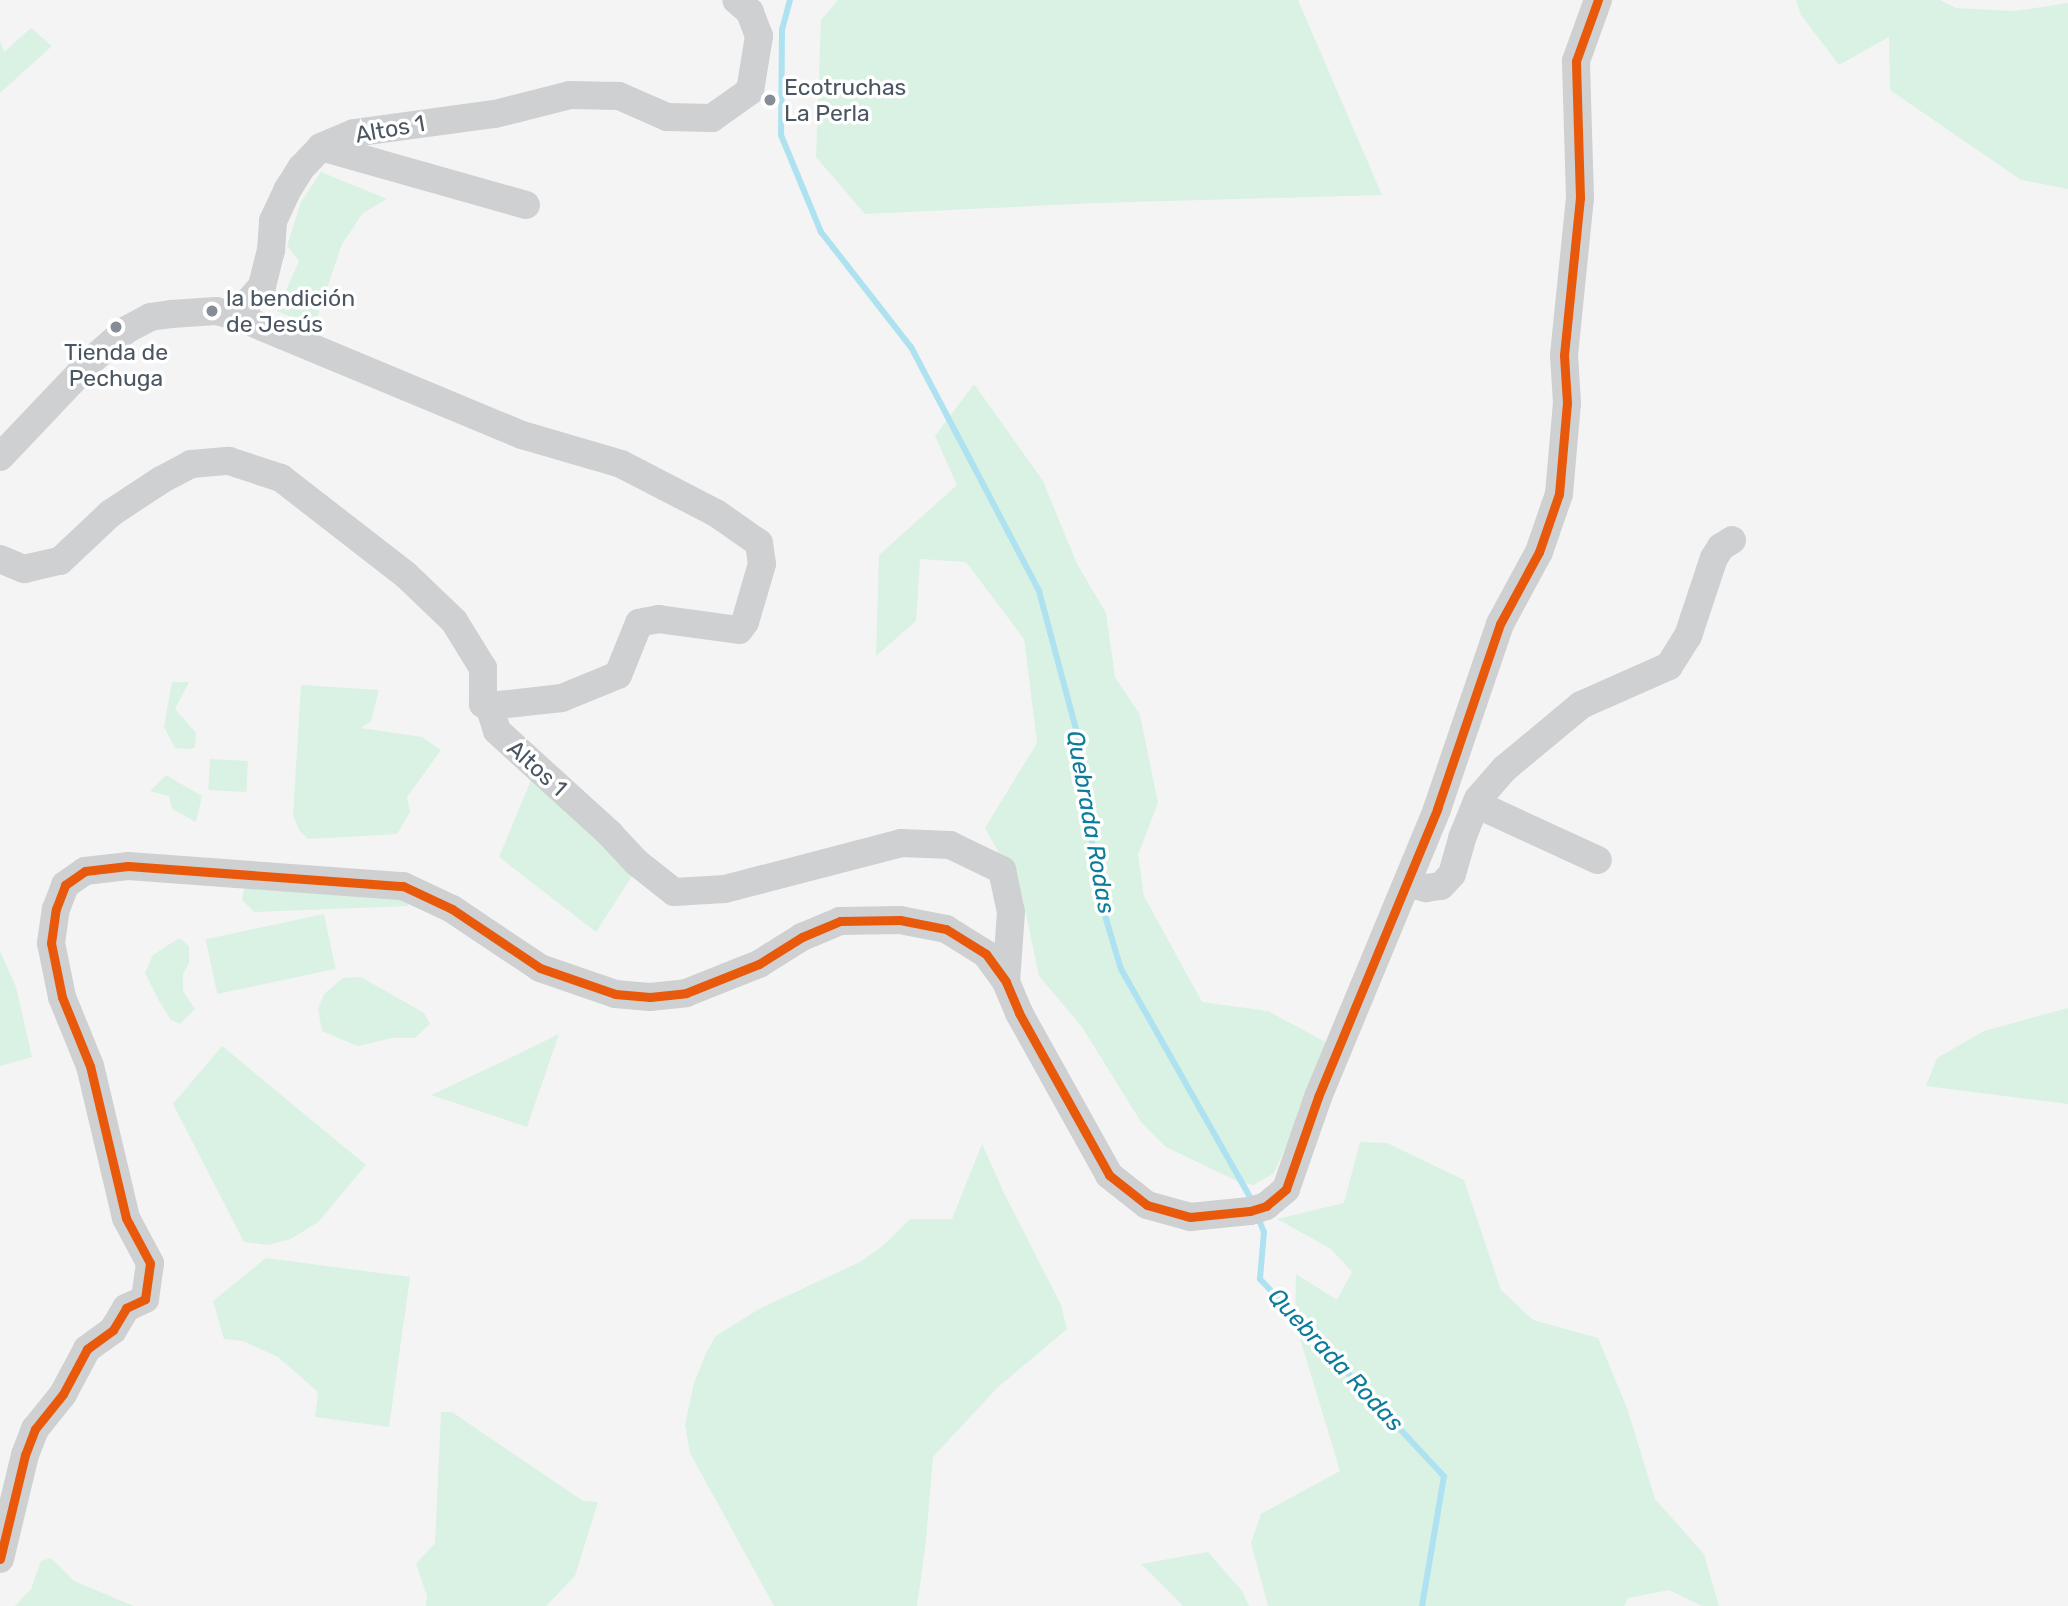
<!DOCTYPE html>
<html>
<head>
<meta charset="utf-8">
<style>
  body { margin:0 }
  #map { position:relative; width:2068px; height:1606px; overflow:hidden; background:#f4f4f4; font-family:Rubik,sans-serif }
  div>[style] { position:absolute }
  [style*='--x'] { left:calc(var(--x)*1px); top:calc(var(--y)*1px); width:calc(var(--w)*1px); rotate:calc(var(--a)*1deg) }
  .green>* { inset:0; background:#d9f2e3; transform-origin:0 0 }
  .stream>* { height:6px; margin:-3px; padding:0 3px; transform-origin:3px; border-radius:3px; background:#aee2f0 }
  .minor>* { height:28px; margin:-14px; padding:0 14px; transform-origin:14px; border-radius:14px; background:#ced0d2 }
  .cycleway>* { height:9px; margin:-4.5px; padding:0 4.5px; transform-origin:4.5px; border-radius:4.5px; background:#e8590c }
  .dots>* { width:19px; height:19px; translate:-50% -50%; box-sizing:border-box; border:4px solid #fff; border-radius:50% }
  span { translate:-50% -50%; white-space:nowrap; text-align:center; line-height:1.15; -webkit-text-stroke:7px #fff; paint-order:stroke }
  .poi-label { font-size:23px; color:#4a5661 }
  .left { translate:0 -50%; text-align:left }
  .street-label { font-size:23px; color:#4a5661 }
  .water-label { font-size:24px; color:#0c7c9b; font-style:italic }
</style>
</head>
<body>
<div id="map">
  <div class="green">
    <i style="clip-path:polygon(838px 0,1298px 0,1382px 195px,1098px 203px,865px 214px,816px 157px,821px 20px)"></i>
    <i style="clip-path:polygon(1796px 0,1940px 0,1956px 8px,2015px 11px,2068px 3px,2068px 189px,2021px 180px,1890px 90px,1889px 37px,1839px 65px,1801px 15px)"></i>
    <i style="clip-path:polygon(31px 28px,52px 46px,0 93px,0 41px,4px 52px)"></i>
    <i style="clip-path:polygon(321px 172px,387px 199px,363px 213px,342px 244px,314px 327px,277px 311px,299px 261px,287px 246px,301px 202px)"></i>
    <i style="clip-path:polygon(974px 384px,1043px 481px,1077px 564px,1106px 613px,1115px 677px,1140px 715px,1158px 803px,1138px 855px,1144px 896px,1202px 1002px,1268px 1011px,1331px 1045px,1274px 1173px,1253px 1185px,1237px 1181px,1166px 1147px,1141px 1122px,1082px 1027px,1039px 976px,1022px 895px,985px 828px,1037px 743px,1024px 639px,966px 562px,920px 559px,916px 621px,876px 656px,879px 555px,957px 485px,935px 436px)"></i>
    <i style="clip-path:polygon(172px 682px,189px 682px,175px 709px,196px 733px,195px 747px,191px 749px,175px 748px,164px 727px)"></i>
    <i style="clip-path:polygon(301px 685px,379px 690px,371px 721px,361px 728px,422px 737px,441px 750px,407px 797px,410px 812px,397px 834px,308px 839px,299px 830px,293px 815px)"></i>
    <i style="left:210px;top:759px;width:38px;height:31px;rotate:3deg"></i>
    <i style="clip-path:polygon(166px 775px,202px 796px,196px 822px,172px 809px,169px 796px,150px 791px)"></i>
    <i style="clip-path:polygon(531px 780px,636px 870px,596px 932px,499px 857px)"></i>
    <i style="clip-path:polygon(245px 884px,404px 892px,408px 906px,254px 912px,242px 900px)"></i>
    <i style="left:324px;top:914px;width:56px;height:121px;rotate:78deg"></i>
    <i style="clip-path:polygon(179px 938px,189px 946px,189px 963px,183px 974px,183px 991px,195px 1009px,180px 1024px,171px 1020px,159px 1001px,145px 973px,153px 955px)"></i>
    <i style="clip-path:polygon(0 951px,16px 987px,32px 1057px,0 1066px)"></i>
    <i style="clip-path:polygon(361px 977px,424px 1013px,430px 1024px,415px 1038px,392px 1038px,358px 1046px,322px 1031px,318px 1009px,324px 994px,343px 978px)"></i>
    <i style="clip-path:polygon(2068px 1008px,2068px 1104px,1926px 1086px,1937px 1058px,1984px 1031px)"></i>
    <i style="clip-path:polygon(559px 1034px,527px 1127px,431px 1095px,508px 1059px)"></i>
    <i style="clip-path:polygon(222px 1046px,366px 1165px,318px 1222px,291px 1239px,268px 1245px,244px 1242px,173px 1104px)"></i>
    <i style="clip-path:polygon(1360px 1142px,1387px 1143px,1464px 1180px,1501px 1290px,1533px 1320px,1598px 1338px,1627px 1408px,1655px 1499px,1704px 1554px,1719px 1606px,1702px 1606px,1669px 1590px,1628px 1598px,1624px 1606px,1268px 1606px,1251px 1543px,1261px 1514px,1340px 1471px,1295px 1322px,1296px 1274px,1337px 1300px,1352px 1272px,1331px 1249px,1277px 1219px,1344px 1203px)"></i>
    <i style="clip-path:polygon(982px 1144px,1004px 1193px,1061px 1305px,1067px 1329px,997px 1388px,933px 1457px,926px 1541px,917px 1606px,774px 1606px,690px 1453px,685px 1425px,694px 1383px,707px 1351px,716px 1336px,759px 1309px,860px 1262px,884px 1245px,910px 1219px,952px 1219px)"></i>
    <i style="clip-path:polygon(266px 1258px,410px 1277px,389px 1427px,315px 1417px,318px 1392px,278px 1357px,243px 1341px,224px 1339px,213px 1301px)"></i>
    <i style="clip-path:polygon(441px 1412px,452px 1412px,583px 1501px,598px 1502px,575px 1576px,546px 1606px,426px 1606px,427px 1596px,416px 1564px,435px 1543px)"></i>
    <i style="clip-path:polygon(1208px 1552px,1242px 1591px,1249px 1606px,1183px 1606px,1141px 1564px)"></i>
    <i style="clip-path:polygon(51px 1558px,74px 1581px,134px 1606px,15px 1606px,31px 1589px,41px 1561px)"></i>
  </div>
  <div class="stream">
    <i style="--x:790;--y:0;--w:30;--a:105"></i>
    <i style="--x:782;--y:29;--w:106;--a:90.5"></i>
    <i style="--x:781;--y:135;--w:105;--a:67.6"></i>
    <i style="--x:821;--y:232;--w:146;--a:52"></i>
    <i style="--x:911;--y:347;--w:276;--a:62.3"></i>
    <i style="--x:1039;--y:591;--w:163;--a:75"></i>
    <i style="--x:1081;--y:748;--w:145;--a:83.3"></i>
    <i style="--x:1098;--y:892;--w:80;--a:73.4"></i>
    <i style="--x:1121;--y:969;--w:266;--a:60.5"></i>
    <i style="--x:1257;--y:1215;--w:18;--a:68"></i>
    <i style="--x:1264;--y:1232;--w:47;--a:94.9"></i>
    <i style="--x:1260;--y:1279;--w:270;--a:47"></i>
    <i style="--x:1444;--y:1476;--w:132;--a:99.6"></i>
  </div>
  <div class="minor">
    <i style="--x:321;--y:147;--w:213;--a:15.8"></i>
    <i style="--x:236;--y:316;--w:310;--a:22.6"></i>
    <i style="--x:522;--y:435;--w:103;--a:16.3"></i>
    <i style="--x:621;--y:464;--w:107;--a:27.3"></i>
    <i style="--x:716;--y:513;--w:52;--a:34.9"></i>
    <i style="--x:759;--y:543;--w:21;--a:82"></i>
    <i style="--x:762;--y:564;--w:60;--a:106.3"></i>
    <i style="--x:745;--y:622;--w:10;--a:127"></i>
    <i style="--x:739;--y:630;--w:81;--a:-172.2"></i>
    <i style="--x:659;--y:619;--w:20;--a:169"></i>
    <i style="--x:639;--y:623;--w:56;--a:112"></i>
    <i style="--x:618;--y:675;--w:61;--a:157.7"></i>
    <i style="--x:562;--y:698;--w:73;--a:173.7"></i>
    <i style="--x:0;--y:457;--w:134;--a:-46.5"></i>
    <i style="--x:92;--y:360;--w:45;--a:-41.4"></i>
    <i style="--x:126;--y:330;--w:27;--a:-28"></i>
    <i style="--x:150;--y:317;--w:21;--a:-8"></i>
    <i style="--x:171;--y:314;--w:45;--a:-3.8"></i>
    <i style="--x:216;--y:311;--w:21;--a:14"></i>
    <i style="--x:236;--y:316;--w:40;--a:-49"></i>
    <i style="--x:262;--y:286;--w:36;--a:-76"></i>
    <i style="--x:271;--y:251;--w:30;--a:-86"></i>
    <i style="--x:273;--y:221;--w:35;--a:-65"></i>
    <i style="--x:288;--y:189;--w:25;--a:-58"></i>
    <i style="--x:301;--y:168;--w:29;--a:-46"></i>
    <i style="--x:321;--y:147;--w:36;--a:-23"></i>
    <i style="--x:354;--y:133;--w:142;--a:-7.7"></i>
    <i style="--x:495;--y:114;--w:77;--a:-14.2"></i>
    <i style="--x:570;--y:95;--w:49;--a:1.2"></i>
    <i style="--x:619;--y:96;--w:52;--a:23.6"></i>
    <i style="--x:667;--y:117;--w:45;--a:1.3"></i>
    <i style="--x:712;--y:118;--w:47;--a:-35.4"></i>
    <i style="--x:750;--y:91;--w:56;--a:-80.7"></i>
    <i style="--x:759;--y:36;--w:26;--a:-111"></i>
    <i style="--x:750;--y:12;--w:18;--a:-139"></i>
    <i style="--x:0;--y:559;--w:26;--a:23"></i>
    <i style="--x:24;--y:569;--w:37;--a:-13"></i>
    <i style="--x:60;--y:561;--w:70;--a:-43.3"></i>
    <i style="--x:111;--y:513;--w:60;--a:-33.4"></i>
    <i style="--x:161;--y:480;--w:34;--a:-28"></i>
    <i style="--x:191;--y:464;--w:38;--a:-5"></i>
    <i style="--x:229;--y:461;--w:55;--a:18.1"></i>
    <i style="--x:281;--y:478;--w:158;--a:37.8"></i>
    <i style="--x:406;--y:575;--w:66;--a:43.8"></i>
    <i style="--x:454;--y:621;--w:55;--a:58.3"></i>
    <i style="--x:483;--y:668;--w:36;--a:90"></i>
    <i style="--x:483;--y:704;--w:6;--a:18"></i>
    <i style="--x:489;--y:706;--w:26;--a:72"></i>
    <i style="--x:497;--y:731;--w:153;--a:42.3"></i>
    <i style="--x:610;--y:834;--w:38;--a:47"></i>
    <i style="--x:636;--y:862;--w:48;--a:38.3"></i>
    <i style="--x:674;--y:892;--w:51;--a:-3.4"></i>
    <i style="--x:725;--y:889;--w:182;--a:-14.6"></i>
    <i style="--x:901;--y:843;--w:49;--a:2.3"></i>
    <i style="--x:950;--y:845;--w:58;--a:25.7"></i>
    <i style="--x:1002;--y:870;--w:43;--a:77.9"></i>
    <i style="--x:1011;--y:912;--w:70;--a:94.1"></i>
    <i style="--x:1476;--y:804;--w:134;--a:24.7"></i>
    <i style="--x:1408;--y:883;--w:19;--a:16"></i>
    <i style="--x:1426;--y:888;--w:15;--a:-8"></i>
    <i style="--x:1441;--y:886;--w:16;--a:-47"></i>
    <i style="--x:1452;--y:874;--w:37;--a:-74"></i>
    <i style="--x:1462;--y:838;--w:42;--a:-67.7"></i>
    <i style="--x:1478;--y:799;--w:40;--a:-49"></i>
    <i style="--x:1504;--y:769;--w:100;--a:-39.7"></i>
    <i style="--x:1581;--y:705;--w:96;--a:-23.9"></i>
    <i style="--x:1669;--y:666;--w:36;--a:-58"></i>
    <i style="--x:1688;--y:636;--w:82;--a:-71.6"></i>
    <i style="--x:1714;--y:558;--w:13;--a:-58"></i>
    <i style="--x:1721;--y:547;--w:13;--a:-32"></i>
    <i style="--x:0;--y:1559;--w:107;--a:-76.5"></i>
    <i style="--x:25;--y:1455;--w:28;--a:-69"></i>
    <i style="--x:35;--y:1429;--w:45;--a:-51.3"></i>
    <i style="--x:63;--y:1394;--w:51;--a:-61.9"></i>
    <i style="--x:87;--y:1349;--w:32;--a:-36"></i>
    <i style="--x:113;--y:1330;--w:26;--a:-59"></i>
    <i style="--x:126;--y:1308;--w:21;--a:-25"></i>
    <i style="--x:145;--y:1299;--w:36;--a:-82"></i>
    <i style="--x:150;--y:1263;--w:51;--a:-118.1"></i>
    <i style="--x:126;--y:1218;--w:156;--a:-103.3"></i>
    <i style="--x:90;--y:1066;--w:74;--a:-112.1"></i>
    <i style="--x:62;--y:997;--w:55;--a:-101.5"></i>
    <i style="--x:51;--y:943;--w:34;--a:-82"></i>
    <i style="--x:56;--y:909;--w:26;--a:-69"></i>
    <i style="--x:65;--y:885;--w:24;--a:-35"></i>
    <i style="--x:85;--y:871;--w:43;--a:-6.6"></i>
    <i style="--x:128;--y:866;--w:276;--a:4.2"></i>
    <i style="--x:403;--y:886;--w:54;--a:25.1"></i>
    <i style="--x:452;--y:909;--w:106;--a:33.8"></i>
    <i style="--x:540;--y:968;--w:79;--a:19.1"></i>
    <i style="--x:615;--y:994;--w:35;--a:5"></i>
    <i style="--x:650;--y:997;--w:36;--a:-6"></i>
    <i style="--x:686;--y:993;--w:79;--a:-21.7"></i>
    <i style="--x:759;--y:964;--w:51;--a:-32.1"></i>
    <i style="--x:802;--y:937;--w:41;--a:-22.8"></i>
    <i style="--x:840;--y:921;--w:60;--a:-1"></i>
    <i style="--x:900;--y:920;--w:47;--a:11.1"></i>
    <i style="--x:946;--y:929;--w:47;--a:32"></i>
    <i style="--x:986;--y:954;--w:34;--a:54"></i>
    <i style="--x:1006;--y:982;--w:34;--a:67"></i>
    <i style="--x:1019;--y:1013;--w:185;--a:60.9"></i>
    <i style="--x:1109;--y:1175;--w:48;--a:38.3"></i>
    <i style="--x:1147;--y:1205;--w:45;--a:15.6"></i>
    <i style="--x:1190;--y:1217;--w:60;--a:-5.7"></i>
    <i style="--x:1250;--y:1211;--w:17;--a:-17"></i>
    <i style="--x:1266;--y:1206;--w:26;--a:-40"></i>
    <i style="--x:1286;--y:1189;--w:97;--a:-70.8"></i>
    <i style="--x:1318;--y:1097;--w:312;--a:-67.5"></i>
    <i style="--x:1437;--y:809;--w:195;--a:-71.2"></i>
    <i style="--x:1500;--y:624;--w:82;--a:-61.6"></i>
    <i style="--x:1539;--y:552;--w:61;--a:-71"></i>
    <i style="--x:1559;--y:494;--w:91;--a:-85"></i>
    <i style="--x:1567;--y:403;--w:48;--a:-93.6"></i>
    <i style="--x:1564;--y:355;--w:158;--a:-84.2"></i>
    <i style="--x:1580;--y:198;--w:137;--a:-91.7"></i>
    <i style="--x:1576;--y:61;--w:65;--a:-70.2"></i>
  </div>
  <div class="cycleway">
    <i style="--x:0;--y:1559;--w:107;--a:-76.5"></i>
    <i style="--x:25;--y:1455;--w:28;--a:-69"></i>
    <i style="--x:35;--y:1429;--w:45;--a:-51.3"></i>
    <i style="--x:63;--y:1394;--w:51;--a:-61.9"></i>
    <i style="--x:87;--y:1349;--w:32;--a:-36"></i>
    <i style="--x:113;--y:1330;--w:26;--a:-59"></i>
    <i style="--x:126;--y:1308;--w:21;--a:-25"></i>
    <i style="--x:145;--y:1299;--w:36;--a:-82"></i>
    <i style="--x:150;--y:1263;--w:51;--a:-118.1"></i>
    <i style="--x:126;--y:1218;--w:156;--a:-103.3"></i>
    <i style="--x:90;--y:1066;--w:74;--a:-112.1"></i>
    <i style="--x:62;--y:997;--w:55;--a:-101.5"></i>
    <i style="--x:51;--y:943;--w:34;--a:-82"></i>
    <i style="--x:56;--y:909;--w:26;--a:-69"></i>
    <i style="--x:65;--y:885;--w:24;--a:-35"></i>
    <i style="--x:85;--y:871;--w:43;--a:-6.6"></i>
    <i style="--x:128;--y:866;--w:276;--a:4.2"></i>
    <i style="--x:403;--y:886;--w:54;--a:25.1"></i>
    <i style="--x:452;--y:909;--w:106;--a:33.8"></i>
    <i style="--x:540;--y:968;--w:79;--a:19.1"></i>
    <i style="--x:615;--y:994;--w:35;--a:5"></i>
    <i style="--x:650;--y:997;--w:36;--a:-6"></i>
    <i style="--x:686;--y:993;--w:79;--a:-21.7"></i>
    <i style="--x:759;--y:964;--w:51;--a:-32.1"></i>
    <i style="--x:802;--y:937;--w:41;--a:-22.8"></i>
    <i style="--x:840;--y:921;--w:60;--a:-1"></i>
    <i style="--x:900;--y:920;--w:47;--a:11.1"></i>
    <i style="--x:946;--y:929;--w:47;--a:32"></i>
    <i style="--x:986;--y:954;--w:34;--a:54"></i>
    <i style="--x:1006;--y:982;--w:34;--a:67"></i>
    <i style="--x:1019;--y:1013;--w:185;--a:60.9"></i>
    <i style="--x:1109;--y:1175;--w:48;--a:38.3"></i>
    <i style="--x:1147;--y:1205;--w:45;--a:15.6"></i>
    <i style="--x:1190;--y:1217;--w:60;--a:-5.7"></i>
    <i style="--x:1250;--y:1211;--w:17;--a:-17"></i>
    <i style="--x:1266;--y:1206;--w:26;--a:-40"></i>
    <i style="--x:1286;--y:1189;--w:97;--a:-70.8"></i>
    <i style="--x:1318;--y:1097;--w:312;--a:-67.5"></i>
    <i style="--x:1437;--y:809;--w:195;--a:-71.2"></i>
    <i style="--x:1500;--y:624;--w:82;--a:-61.6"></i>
    <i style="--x:1539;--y:552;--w:61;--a:-71"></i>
    <i style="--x:1559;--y:494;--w:91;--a:-85"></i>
    <i style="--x:1567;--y:403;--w:48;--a:-93.6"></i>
    <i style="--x:1564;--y:355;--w:158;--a:-84.2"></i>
    <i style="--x:1580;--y:198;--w:137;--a:-91.7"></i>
    <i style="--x:1576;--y:61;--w:65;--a:-70.2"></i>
  </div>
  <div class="dots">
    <i style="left:770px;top:100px;background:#868d94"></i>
    <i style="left:212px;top:311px;background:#868d94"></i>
    <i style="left:116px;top:327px;background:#868d94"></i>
  </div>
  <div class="poi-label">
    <span class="left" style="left:784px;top:100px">Ecotruchas<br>La Perla</span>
    <span class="left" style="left:226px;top:311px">la bendición<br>de Jesús</span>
    <span style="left:116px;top:365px">Tienda de<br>Pechuga</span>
  </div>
  <div class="street-label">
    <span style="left:390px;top:129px;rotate:-10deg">Altos 1</span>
    <span style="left:537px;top:768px;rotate:42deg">Altos 1</span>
  </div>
  <div class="water-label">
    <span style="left:1090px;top:822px;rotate:80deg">Quebrada Rodas</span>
    <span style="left:1335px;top:1360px;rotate:47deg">Quebrada Rodas</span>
  </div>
</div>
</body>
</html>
